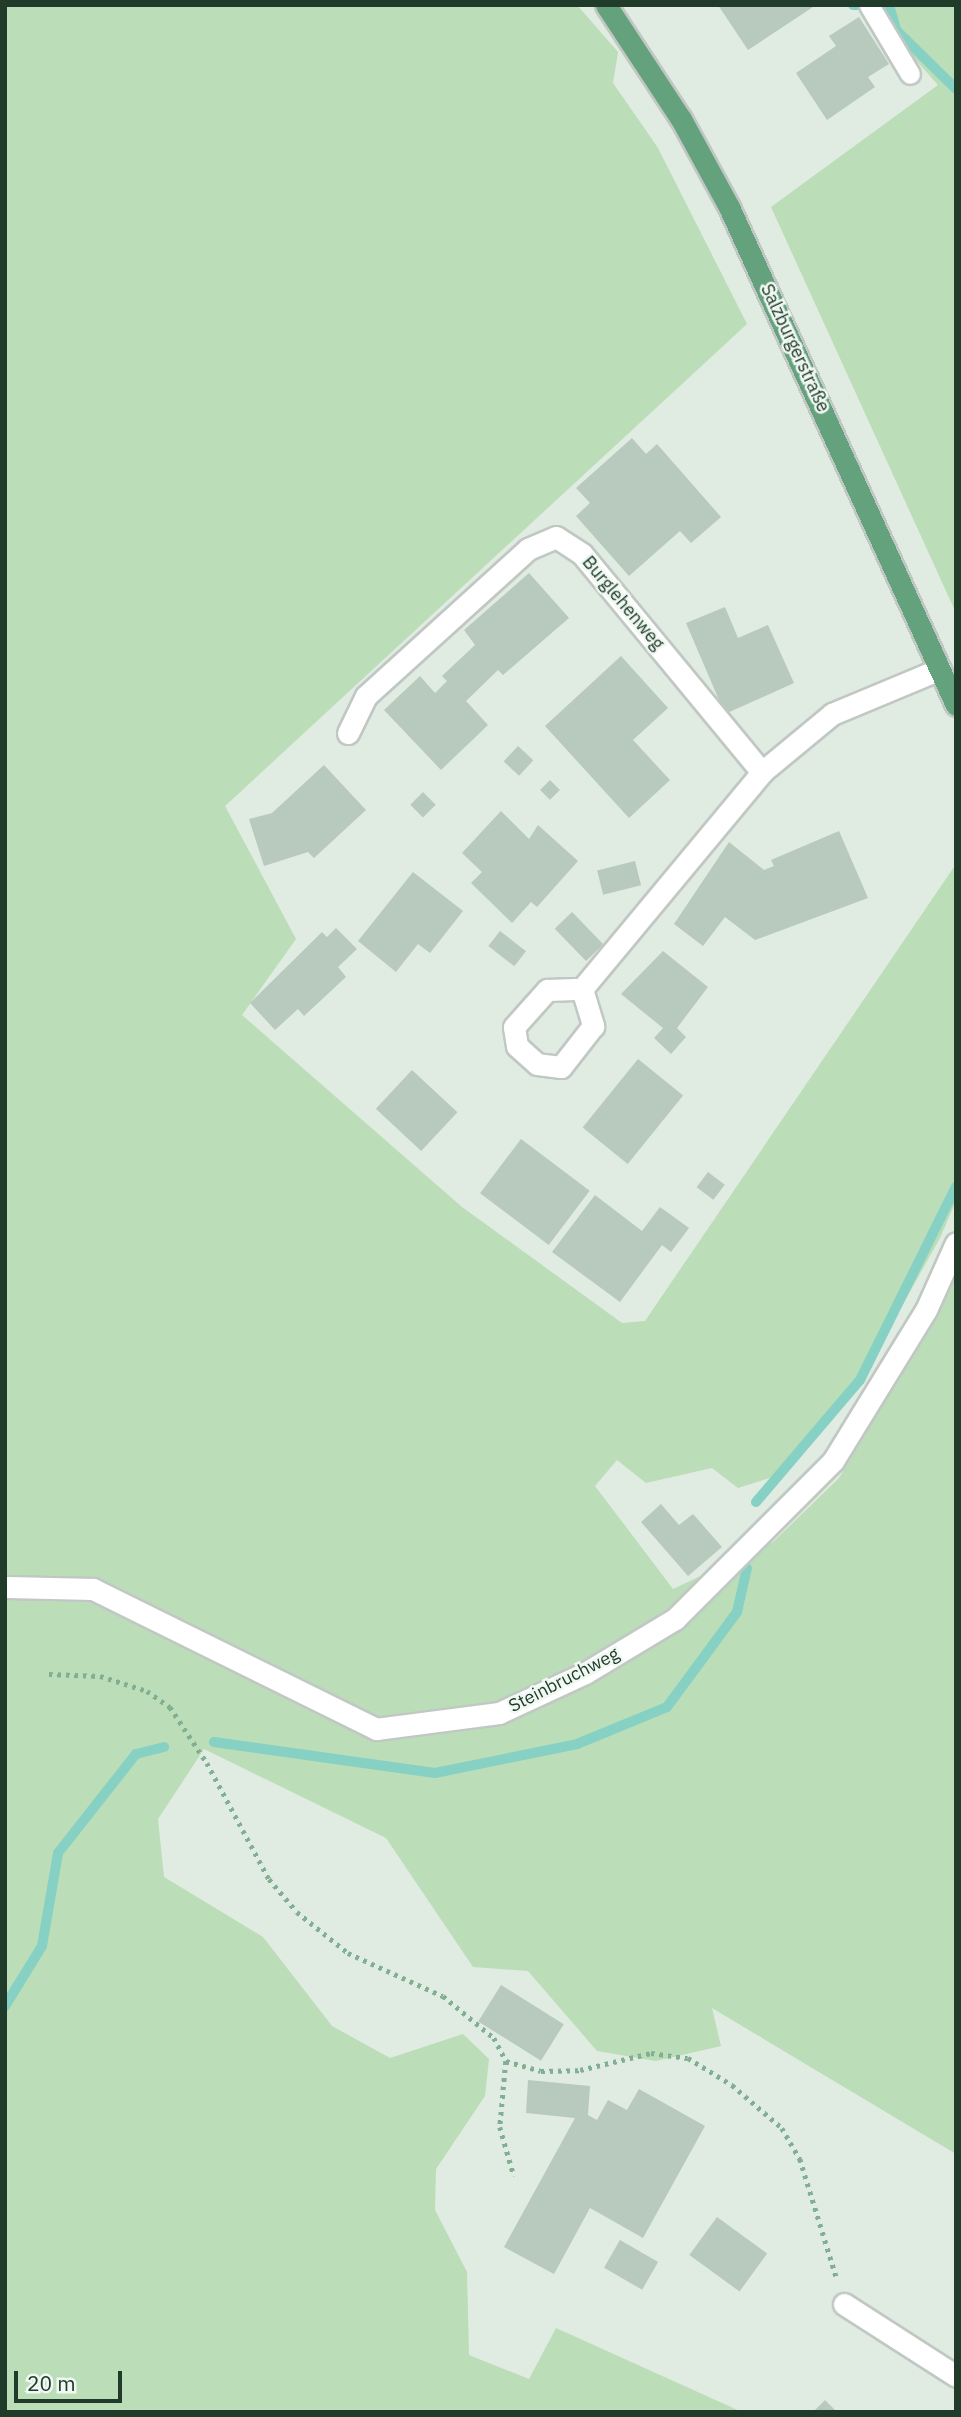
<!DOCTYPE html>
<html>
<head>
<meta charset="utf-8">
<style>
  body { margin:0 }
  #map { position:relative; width:961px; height:2417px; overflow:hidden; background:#e0ebe2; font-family:"IBM Plex Sans",sans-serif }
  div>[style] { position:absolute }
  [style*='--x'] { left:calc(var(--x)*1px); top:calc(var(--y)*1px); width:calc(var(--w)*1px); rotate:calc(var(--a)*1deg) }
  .green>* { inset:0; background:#bbddb8 }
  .stream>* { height:10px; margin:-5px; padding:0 5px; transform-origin:5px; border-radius:5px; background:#87d1c4 }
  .building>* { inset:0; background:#b8c9bd; transform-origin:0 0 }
  .path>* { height:4.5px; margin-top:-2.25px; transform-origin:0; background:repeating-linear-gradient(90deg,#80af91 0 3.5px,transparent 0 8.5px) }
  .roads { filter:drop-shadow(2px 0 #c1c8c4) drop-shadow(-2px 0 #c1c8c4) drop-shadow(0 2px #c1c8c4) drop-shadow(0 -2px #c1c8c4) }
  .lane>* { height:19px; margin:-9.5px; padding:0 9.5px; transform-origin:9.5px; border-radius:9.5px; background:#fff }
  .street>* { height:21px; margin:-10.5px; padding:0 10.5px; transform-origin:10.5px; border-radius:10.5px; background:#fff }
  .primary>* { height:21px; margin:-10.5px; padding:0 10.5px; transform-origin:10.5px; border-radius:10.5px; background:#64a17d }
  span { translate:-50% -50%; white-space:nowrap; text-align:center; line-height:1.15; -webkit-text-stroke:5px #f0f8f2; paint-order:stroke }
  .street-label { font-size:18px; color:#213b2b }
  .frame { position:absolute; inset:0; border:7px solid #213b2b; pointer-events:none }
  .scale { position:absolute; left:14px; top:2371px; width:108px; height:32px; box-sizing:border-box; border:4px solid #213b2b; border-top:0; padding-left:9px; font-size:21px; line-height:24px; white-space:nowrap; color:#213b2b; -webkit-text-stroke:5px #f0f8f2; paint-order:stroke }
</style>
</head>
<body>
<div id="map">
  <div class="green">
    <i style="clip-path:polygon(5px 5px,577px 5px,618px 52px,613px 83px,658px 148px,747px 324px,225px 806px,296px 939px,242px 1015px,462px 1207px,622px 1323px,645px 1321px,956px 864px,956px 1201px,940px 1238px,859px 1383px,785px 1473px,738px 1488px,712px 1468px,646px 1483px,617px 1460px,595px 1486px,673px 1589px,773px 1542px,839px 1478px,945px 1300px,956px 1271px,956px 2154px,712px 2008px,721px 2046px,656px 2061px,597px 2051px,528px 1971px,473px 1967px,386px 1838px,204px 1749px,158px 1819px,164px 1877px,263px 1937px,332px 2026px,390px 2058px,463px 2034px,489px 2059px,485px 2096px,436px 2169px,435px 2210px,467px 2272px,469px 2355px,529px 2379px,556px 2328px,742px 2412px,5px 2412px)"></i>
    <i style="clip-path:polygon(879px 5px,956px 5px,956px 613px,771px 207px,938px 85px,891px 32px)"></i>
  </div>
  <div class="stream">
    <i style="--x:853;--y:5;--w:7;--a:0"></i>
    <i style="--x:889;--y:5;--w:26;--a:74"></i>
    <i style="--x:896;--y:30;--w:84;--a:44.5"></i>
    <i style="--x:756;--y:1502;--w:160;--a:-49.6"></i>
    <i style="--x:860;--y:1380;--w:216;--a:-63.6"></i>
    <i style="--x:214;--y:1742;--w:223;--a:8"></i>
    <i style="--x:435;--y:1773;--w:145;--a:-11.5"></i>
    <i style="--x:577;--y:1744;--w:97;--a:-22.3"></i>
    <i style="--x:667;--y:1707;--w:118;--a:-53.6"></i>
    <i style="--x:737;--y:1612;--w:45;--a:-77.2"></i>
    <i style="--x:5;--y:2006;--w:70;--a:-58.3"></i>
    <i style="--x:42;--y:1946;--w:94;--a:-80.2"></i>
    <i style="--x:58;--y:1853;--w:126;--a:-51.8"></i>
    <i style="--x:136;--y:1754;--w:29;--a:-14"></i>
  </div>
  <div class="building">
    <i style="clip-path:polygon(718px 5px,816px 5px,748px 50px)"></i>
    <i style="clip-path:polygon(859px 17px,889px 64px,868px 77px,875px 87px,827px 120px,796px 73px,836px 46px,829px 36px)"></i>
    <i style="clip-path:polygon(632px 438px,646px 454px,657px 444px,721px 517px,691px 543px,680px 531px,629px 576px,576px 516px,590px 503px,576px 488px)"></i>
    <i style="clip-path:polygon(529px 573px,569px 618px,503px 675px,498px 670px,466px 701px,488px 725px,441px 770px,384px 710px,420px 676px,435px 693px,447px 681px,442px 676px,475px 645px,464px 630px)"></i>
    <i style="clip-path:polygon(725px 607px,738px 638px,768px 625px,794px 683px,725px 714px,686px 623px)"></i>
    <i style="clip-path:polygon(621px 656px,668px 708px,633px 740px,670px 780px,629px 818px,545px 726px)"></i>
    <i style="left:518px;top:746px;width:21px;height:21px;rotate:43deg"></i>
    <i style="clip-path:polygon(324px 765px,366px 810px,314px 858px,308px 852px,264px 866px,249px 819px,272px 813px)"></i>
    <i style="left:550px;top:780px;width:14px;height:14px;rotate:45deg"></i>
    <i style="left:423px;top:792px;width:18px;height:18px;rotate:45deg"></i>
    <i style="clip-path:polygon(501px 811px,529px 839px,538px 825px,578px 861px,537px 907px,531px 902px,512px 923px,471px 883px,482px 872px,462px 853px)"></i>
    <i style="clip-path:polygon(839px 831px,868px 898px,755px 940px,725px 917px,703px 946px,674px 924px,729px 842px,764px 870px,774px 866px,771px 860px)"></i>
    <i style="left:635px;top:861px;width:25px;height:39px;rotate:76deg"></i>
    <i style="clip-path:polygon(413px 872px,463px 911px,430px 953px,418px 944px,396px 972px,358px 941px)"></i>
    <i style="left:572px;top:912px;width:45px;height:24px;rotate:46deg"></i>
    <i style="clip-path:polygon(336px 928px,357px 949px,338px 967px,346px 977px,304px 1016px,298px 1009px,275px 1030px,250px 1003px,322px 932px,327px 937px)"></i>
    <i style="left:500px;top:931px;width:33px;height:19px;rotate:38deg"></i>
    <i style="clip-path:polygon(663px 951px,708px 987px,677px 1028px,686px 1037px,671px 1054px,654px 1038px,663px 1028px,621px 994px)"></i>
    <i style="left:638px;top:1059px;width:58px;height:88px;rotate:39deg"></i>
    <i style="left:412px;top:1070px;width:62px;height:53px;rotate:43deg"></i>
    <i style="left:521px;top:1139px;width:86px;height:68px;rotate:37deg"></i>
    <i style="left:708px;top:1172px;width:21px;height:19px;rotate:37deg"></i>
    <i style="clip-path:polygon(595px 1195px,642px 1231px,660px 1207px,689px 1228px,671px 1252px,662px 1245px,620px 1302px,552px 1252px)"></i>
    <i style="clip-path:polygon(661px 1504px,679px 1525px,693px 1514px,722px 1547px,688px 1576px,641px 1522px)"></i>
    <i style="left:501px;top:1985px;width:74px;height:43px;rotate:32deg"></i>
    <i style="clip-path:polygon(528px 2080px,590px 2086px,588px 2115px,597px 2120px,608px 2100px,627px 2110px,639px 2089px,705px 2126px,643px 2238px,590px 2208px,554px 2274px,504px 2247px,575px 2118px,526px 2113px)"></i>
    <i style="left:717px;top:2217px;width:62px;height:47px;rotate:36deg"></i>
    <i style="left:620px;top:2240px;width:44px;height:32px;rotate:30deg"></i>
    <i style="clip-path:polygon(825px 2400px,837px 2412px,813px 2412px)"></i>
  </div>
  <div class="path">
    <i style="--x:49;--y:1674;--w:51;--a:2.2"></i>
    <i style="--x:100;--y:1676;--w:49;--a:17.7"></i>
    <i style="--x:147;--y:1691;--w:28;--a:35"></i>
    <i style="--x:170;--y:1707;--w:67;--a:56.5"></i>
    <i style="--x:207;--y:1763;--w:132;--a:61.9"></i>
    <i style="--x:269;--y:1879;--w:43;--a:49.7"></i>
    <i style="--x:297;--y:1912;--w:65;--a:38.8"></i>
    <i style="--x:348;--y:1953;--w:104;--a:24.4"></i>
    <i style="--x:443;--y:1996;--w:66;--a:39.5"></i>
    <i style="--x:494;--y:2038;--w:26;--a:62"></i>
    <i style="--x:506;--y:2061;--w:66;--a:95.2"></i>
    <i style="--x:500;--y:2127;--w:51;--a:74.1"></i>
    <i style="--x:506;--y:2061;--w:36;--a:16"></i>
    <i style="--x:541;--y:2071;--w:39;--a:-1"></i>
    <i style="--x:580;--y:2070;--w:73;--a:-13.5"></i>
    <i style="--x:651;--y:2053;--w:37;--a:8"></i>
    <i style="--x:688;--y:2058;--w:52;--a:31.5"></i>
    <i style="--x:732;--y:2085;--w:66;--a:40.7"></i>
    <i style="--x:782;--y:2128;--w:36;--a:60"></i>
    <i style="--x:800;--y:2159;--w:126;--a:72.9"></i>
  </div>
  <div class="roads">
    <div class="lane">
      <i style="--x:869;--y:5;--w:80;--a:59.3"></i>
    </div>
    <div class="street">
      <i style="--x:348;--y:733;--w:41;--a:-64.1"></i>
      <i style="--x:366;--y:696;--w:219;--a:-42.2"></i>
      <i style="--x:528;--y:549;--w:30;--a:-23"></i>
      <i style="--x:556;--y:537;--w:31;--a:33"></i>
      <i style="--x:582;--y:554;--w:283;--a:50.5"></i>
      <i style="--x:582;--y:989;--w:39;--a:73"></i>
      <i style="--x:593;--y:1026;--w:52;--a:128"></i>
      <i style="--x:561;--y:1067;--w:24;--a:-173"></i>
      <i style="--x:537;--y:1064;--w:27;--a:-138"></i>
      <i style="--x:517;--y:1046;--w:19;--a:-99"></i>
      <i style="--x:514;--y:1027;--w:50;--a:-48.3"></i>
      <i style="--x:547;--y:990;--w:35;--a:-2"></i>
      <i style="--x:582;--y:989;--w:282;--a:-50.3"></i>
      <i style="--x:762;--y:772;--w:91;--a:-39.6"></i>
      <i style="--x:832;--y:714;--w:117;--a:-22.6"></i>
      <i style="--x:5;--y:1587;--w:88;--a:1.3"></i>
      <i style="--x:93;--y:1589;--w:316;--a:26.3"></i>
      <i style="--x:376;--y:1729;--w:124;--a:-7.4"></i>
      <i style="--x:499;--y:1713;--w:95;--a:-24.9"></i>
      <i style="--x:585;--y:1673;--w:105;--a:-31"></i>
      <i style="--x:675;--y:1619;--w:223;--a:-45"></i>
      <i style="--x:833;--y:1461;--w:177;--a:-58.4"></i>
      <i style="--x:926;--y:1310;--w:73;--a:-65.9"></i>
      <i style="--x:844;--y:2304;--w:133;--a:32.7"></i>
    </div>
    <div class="primary">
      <i style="--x:606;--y:5;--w:136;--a:56.7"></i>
      <i style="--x:681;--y:119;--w:100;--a:61.4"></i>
      <i style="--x:729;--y:207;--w:547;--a:65.5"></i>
    </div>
  </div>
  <div class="street-label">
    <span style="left:795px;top:348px;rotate:65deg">Salzburgerstraße</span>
    <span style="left:623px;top:603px;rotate:50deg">Burglehenweg</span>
    <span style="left:564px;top:1680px;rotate:-27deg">Steinbruchweg</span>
  </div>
  <div class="frame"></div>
  <div class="scale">20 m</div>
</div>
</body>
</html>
